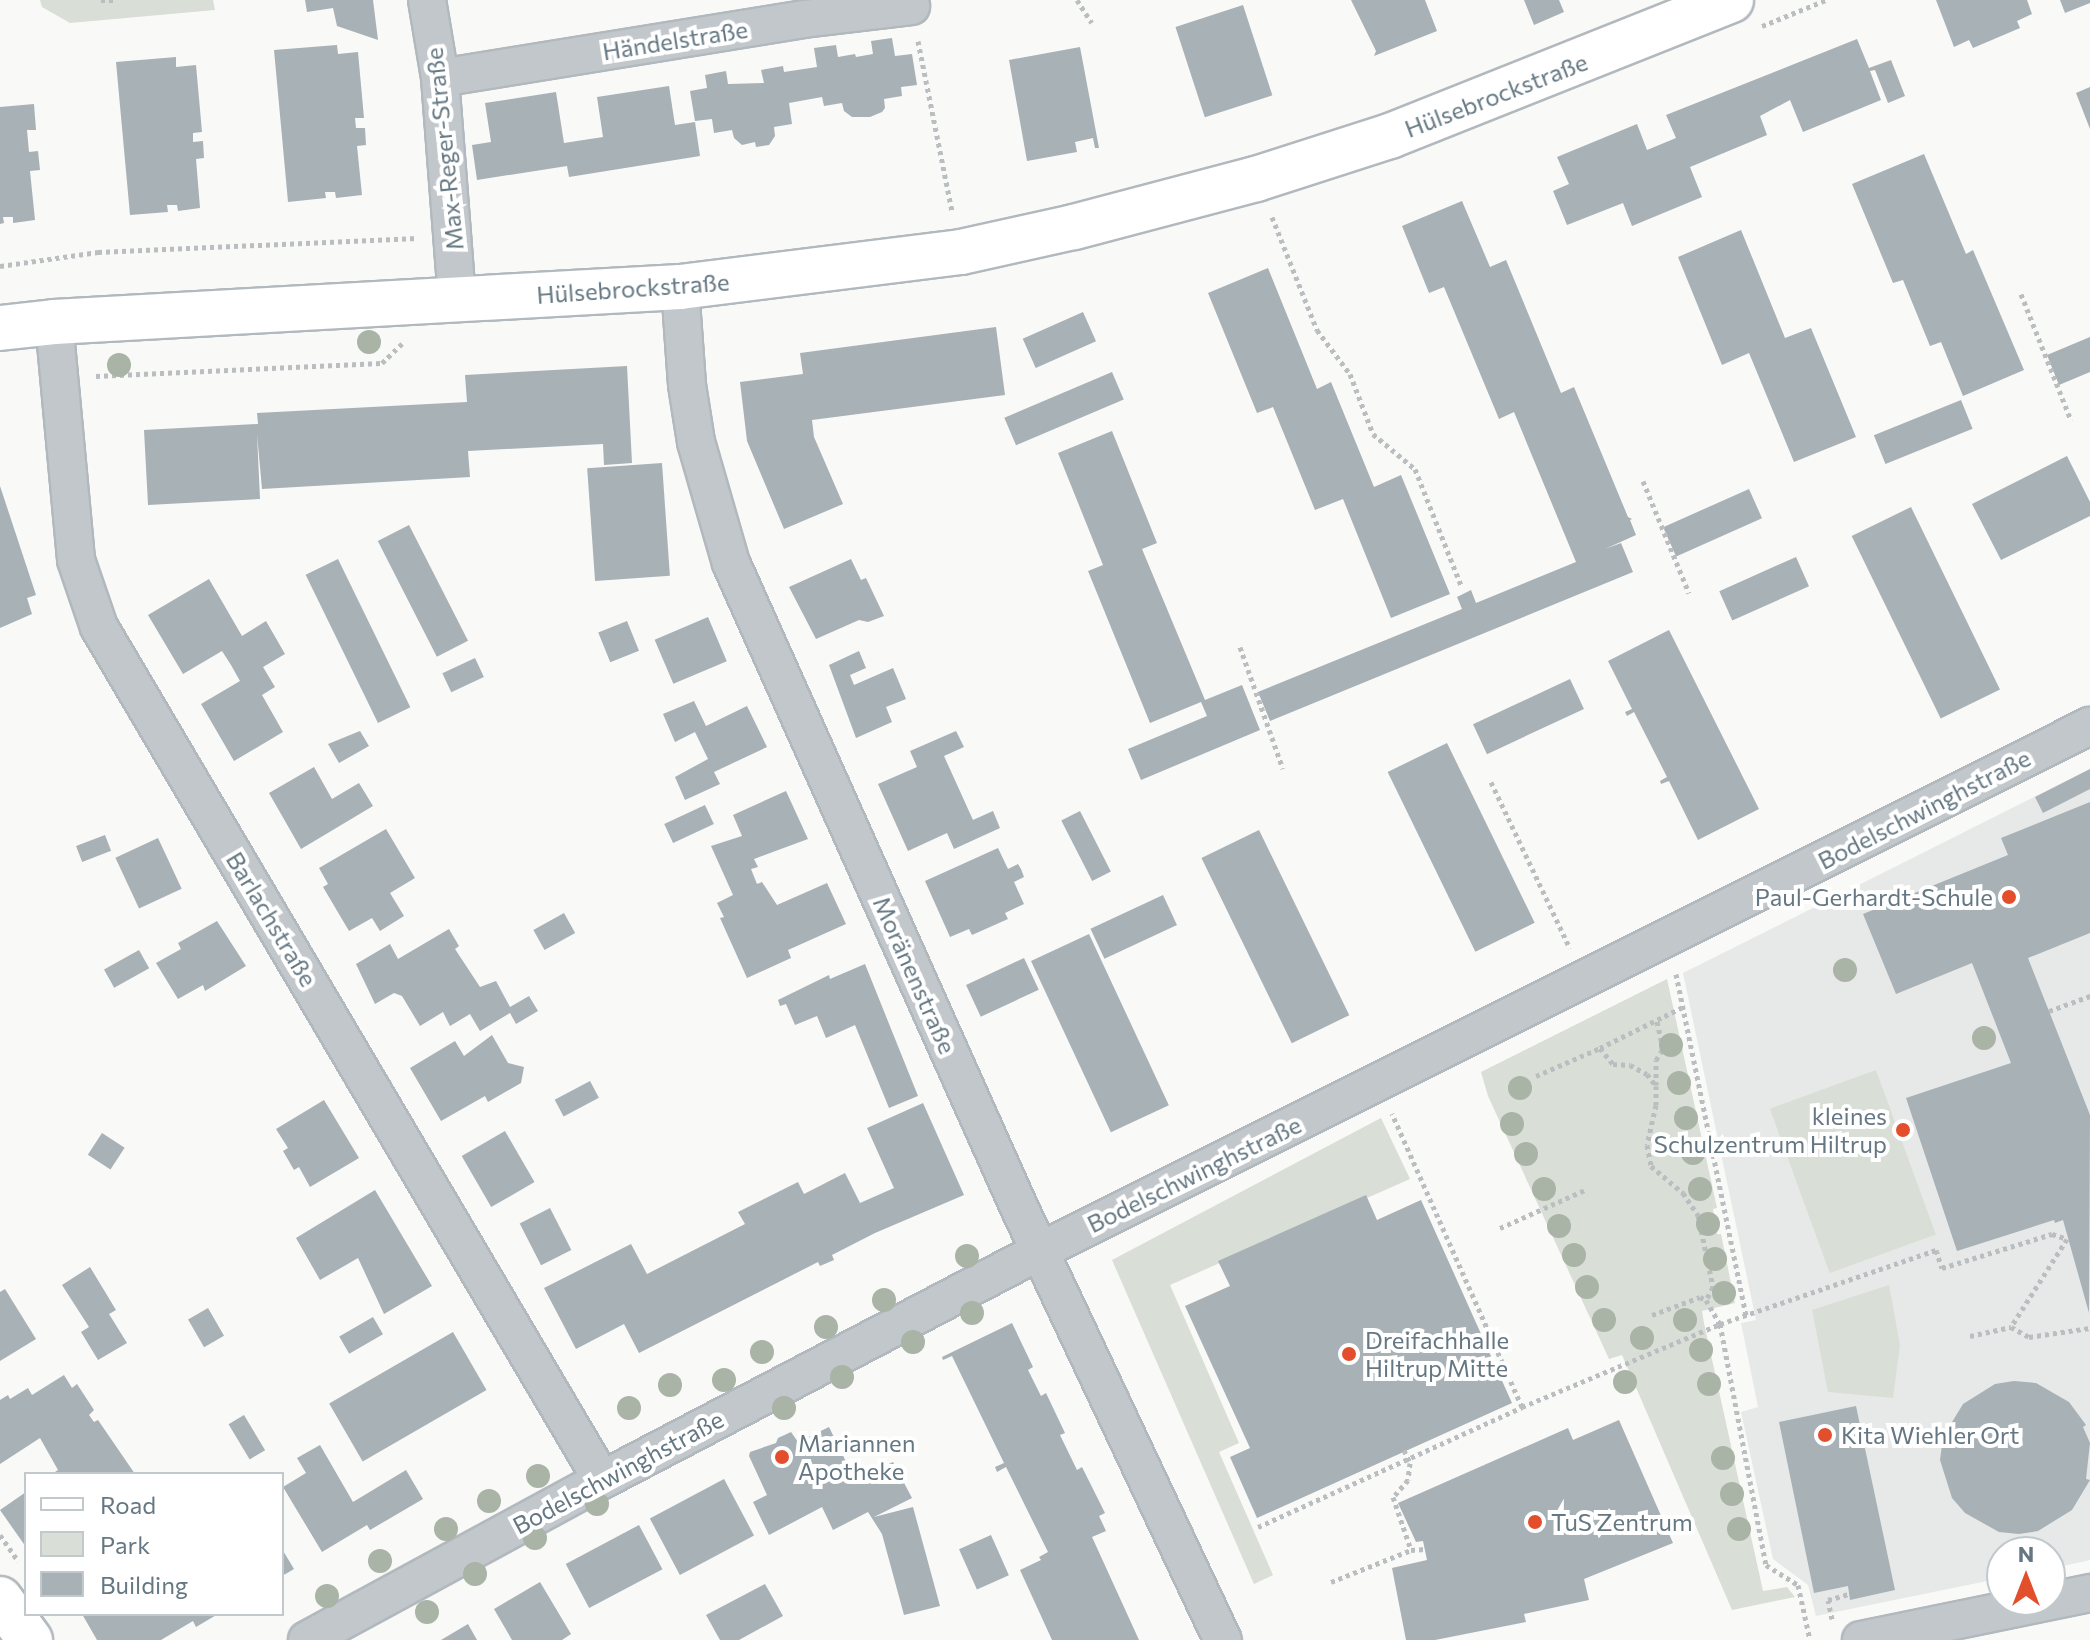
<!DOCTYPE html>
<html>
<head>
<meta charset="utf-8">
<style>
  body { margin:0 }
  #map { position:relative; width:2090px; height:1640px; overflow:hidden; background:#f9f9f7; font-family:Commissioner,sans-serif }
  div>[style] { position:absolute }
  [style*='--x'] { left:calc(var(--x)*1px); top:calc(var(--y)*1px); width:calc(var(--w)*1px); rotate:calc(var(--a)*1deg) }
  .built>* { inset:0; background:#e7e9e8 }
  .green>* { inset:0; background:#d9ded6; transform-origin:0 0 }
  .building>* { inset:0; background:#a7b1b6; transform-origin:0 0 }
  .path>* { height:5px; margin-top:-2.5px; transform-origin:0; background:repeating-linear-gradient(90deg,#babec1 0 4px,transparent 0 8px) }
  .roads { filter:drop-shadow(2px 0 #b2b9be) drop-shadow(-2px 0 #b2b9be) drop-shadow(0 2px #b2b9be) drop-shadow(0 -2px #b2b9be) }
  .street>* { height:36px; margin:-18px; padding:0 18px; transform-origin:18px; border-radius:18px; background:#c2c7cb }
  .secondary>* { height:44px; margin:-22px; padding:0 22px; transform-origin:22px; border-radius:22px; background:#fff }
  .trees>* { width:24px; height:24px; margin:-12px; border-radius:50%; background:#a9b3a6 }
  .dots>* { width:22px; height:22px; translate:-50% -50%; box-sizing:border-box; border:4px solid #fff; border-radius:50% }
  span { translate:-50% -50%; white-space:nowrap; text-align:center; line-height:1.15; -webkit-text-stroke:8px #fff; paint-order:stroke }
  .street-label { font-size:24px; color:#647782 }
  .poi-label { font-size:24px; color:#647782 }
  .right { translate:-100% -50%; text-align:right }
  .left { translate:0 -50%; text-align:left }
  .legend { position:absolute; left:24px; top:1472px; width:260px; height:144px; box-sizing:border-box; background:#fff; border:2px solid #c1c9cd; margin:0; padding:10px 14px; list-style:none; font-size:24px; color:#647782 }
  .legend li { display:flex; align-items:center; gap:16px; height:40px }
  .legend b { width:40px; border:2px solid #c1c9cd }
  .north { position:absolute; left:1986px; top:1536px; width:80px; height:80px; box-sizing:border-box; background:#fff; border:2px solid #c1c9cd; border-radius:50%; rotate:0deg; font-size:22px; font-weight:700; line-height:32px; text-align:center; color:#647782 }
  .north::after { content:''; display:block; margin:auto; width:28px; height:36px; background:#e34e2d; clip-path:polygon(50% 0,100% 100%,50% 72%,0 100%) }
</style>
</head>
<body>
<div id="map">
  <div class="built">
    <i style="clip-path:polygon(2090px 769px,2090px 1560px,2050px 1569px,2050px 1552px,2002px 1552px,2002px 1578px,1816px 1616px,1808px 1585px,1773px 1559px,1741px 1412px,1758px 1407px,1741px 1323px,1756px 1320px,1683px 973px)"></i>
  </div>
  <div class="green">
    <i style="clip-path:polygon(40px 0,213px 0,215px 10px,70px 23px,42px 7px)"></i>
    <i style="clip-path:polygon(1667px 979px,1717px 1208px,1713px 1209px,1717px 1234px,1721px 1234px,1735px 1303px,1702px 1311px,1704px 1323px,1763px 1591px,1787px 1587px,1795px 1597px,1732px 1610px,1622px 1355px,1609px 1359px,1488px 1096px,1481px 1072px)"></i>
    <i style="left:1876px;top:1070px;width:175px;height:113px;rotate:70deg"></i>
    <i style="clip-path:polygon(1381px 1118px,1410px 1179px,1170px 1285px,1239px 1443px,1219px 1452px,1273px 1575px,1254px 1584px,1112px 1260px)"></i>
    <i style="clip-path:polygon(1889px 1285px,1900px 1345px,1893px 1398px,1828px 1392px,1812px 1310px)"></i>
  </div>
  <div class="building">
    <i style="clip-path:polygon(305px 0,373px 0,378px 40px,337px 26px,333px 8px,307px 12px)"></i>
    <i style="clip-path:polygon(1351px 0,1425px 0,1437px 31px,1374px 56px,1376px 51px)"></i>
    <i style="clip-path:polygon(1524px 0,1559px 0,1564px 12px,1534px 25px)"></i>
    <i style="clip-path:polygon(1936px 0,2027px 0,2032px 14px,2017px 21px,2020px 28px,1973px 48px,1969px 40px,1954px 47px)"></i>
    <i style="clip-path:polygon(2060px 0,2090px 0,2090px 3px,2065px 13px)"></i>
    <i style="left:1243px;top:5px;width:95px;height:71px;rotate:72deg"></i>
    <i style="clip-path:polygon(892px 38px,895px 56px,912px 54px,917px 85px,901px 87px,902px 96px,884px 99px,885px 108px,882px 112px,870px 117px,852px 117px,844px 111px,842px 103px,824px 106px,822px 97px,789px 103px,792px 124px,774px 127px,775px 136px,769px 145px,756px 147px,755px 142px,742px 145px,734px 138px,732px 130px,714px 133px,712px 119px,695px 121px,690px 91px,707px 88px,705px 75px,726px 71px,728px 84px,764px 83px,761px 70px,783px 66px,784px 72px,817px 67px,814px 48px,836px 45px,838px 57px,855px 54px,856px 57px,873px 54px,871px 41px)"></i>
    <i style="clip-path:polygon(1857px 39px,1869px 68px,1891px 60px,1905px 96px,1888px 103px,1875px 70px,1870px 71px,1881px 100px,1803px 132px,1790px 100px,1760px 116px,1767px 135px,1690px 167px,1702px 197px,1632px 226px,1623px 203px,1567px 225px,1553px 191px,1569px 184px,1557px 157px,1637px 124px,1647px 150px,1676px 138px,1666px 115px)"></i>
    <i style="clip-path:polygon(337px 45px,338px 54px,358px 52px,364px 118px,355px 118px,356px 128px,365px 128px,366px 145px,357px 146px,362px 195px,336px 198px,335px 192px,325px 192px,326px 198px,288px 202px,274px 50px)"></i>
    <i style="clip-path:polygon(1080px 47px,1099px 148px,1095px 148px,1093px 138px,1075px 142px,1077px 152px,1027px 161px,1009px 60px)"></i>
    <i style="clip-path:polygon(176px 57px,176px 67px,196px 65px,202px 132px,193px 133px,193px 142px,203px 141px,204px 158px,196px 159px,200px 208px,178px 211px,177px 205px,167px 205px,168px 212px,130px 215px,116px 62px)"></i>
    <i style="clip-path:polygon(669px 86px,675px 125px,695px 122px,700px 156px,569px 177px,567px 166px,477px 180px,472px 145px,491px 142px,485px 103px,556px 92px,564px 143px,603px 137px,597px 97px)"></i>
    <i style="clip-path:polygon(2090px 87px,2090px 129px,2076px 93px)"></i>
    <i style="clip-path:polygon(34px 104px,36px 130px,27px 130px,29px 152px,38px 151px,40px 170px,30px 171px,35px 220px,13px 223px,13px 217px,3px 217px,4px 223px,0 224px,0 107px)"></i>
    <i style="clip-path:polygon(1924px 154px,1966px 254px,1973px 250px,2024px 370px,1963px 396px,1941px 342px,1930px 346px,1903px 280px,1893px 283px,1852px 184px)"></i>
    <i style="clip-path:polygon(1462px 201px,1490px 267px,1506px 260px,1561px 393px,1574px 387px,1628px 517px,1632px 519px,1630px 520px,1636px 535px,1605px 549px,1621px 543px,1633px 572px,1270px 721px,1258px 692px,1462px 609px,1457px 597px,1471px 590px,1476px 603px,1576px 562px,1514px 412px,1499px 419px,1444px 287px,1429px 293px,1402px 226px)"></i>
    <i style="clip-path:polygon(1741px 230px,1785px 338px,1811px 328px,1856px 437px,1794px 462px,1749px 353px,1722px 365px,1678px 257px)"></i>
    <i style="clip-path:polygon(1268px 268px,1317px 389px,1331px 382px,1374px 487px,1401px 475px,1450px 594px,1391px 618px,1343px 499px,1315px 510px,1273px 407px,1257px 413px,1208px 293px)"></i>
    <i style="left:1083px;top:312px;width:32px;height:66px;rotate:66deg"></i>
    <i style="clip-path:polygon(996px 327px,1005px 395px,812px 420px,814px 437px,843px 504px,784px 529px,747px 441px,740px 382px,803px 374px,800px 353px)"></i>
    <i style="clip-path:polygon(2090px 337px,2090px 372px,2059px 385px,2047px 355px)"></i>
    <i style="clip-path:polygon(627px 366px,632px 463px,604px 465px,603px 444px,468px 451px,470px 477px,262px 489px,257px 434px,260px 499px,148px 505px,144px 430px,258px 424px,257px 413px,467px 402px,465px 375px)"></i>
    <i style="left:1112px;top:372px;width:30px;height:117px;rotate:67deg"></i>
    <i style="left:1961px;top:400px;width:31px;height:94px;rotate:68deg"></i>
    <i style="clip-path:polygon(1112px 431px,1157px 543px,1142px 549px,1205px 700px,1242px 685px,1260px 730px,1141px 780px,1128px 749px,1207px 716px,1201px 702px,1150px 723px,1088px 571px,1103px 565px,1058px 453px)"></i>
    <i style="clip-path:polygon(2067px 456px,2090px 502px,2090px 516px,2001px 560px,1972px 504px)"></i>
    <i style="left:662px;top:463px;width:113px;height:75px;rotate:86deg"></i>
    <i style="clip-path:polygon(0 486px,36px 595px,27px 598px,32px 614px,0 628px)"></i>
    <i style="left:1749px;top:489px;width:32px;height:94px;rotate:66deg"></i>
    <i style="left:1911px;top:507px;width:203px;height:66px;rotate:64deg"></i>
    <i style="left:409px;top:525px;width:130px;height:35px;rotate:63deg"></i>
    <i style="left:1796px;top:557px;width:32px;height:84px;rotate:66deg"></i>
    <i style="left:338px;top:559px;width:165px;height:36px;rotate:64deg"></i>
    <i style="clip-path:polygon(851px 559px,861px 580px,866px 578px,884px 616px,868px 622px,859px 620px,816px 639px,789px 587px)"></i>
    <i style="clip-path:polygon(209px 579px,242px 636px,266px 621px,285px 654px,263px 667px,275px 687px,262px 695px,283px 732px,234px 761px,201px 704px,240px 681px,231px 665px,222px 651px,183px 674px,148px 615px)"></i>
    <i style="left:708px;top:617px;width:48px;height:58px;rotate:67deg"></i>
    <i style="left:627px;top:621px;width:32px;height:31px;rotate:68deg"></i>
    <i style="clip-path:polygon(1669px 630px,1759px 809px,1698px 840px,1669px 781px,1661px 784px,1660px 781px,1667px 777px,1634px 712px,1627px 716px,1625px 712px,1632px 709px,1608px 661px)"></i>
    <i style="clip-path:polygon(859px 651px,866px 668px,850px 675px,854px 685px,893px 668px,906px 699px,886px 707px,892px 722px,856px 738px,829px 665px)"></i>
    <i style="left:475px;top:658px;width:21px;height:36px;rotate:65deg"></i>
    <i style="left:1570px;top:679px;width:33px;height:107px;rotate:65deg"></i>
    <i style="clip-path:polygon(694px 701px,706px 726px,747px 706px,767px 747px,714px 772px,720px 784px,685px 800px,675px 777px,708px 759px,695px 732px,675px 742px,663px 714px)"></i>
    <i style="clip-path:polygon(360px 731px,369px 746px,339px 763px,328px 744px)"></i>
    <i style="clip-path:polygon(956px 731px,964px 747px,944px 756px,973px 820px,993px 811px,1000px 828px,954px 849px,947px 833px,908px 851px,878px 784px,917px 767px,910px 751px)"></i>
    <i style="left:1447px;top:743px;width:200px;height:66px;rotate:64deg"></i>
    <i style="clip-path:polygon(314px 767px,332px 799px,359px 783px,373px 806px,301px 849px,269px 793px)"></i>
    <i style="clip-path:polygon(2090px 769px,2090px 789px,2043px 813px,2035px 797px)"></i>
    <i style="clip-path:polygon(786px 791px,808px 839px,754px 859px,758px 867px,751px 869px,757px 884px,762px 882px,777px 905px,827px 883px,846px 924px,788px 950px,791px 958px,747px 978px,720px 918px,724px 917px,717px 903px,733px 895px,711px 846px,742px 836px,733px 815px)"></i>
    <i style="clip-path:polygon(2090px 802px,2090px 933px,2028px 958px,2090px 1115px,2089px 1313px,2063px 1220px,2055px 1223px,2054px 1220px,1957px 1251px,1906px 1098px,2011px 1063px,1972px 963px,1896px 994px,1863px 914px,2008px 855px,2001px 838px)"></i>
    <i style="left:705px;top:805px;width:21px;height:45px;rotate:65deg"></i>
    <i style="left:1080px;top:811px;width:68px;height:21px;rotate:63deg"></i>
    <i style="clip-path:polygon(386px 829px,415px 878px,390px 893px,404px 916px,380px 931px,372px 918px,349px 931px,323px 887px,328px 884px,319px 868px)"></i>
    <i style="left:1259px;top:830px;width:206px;height:64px;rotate:64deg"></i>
    <i style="left:105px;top:835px;width:17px;height:31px;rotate:69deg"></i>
    <i style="left:158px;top:838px;width:56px;height:47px;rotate:65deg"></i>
    <i style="clip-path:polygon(998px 848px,1008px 869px,1018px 864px,1021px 869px,1024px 877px,1014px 882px,1024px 904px,1005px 913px,1008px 919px,972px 935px,969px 929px,950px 937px,925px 881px)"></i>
    <i style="left:1163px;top:895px;width:33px;height:80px;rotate:65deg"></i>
    <i style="left:564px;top:913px;width:23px;height:35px;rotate:61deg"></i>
    <i style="clip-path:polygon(217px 921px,246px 966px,205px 991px,203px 985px,178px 999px,156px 963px,181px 949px,178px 943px)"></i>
    <i style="clip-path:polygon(449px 929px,459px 946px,455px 949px,480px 987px,496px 981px,510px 1007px,529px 996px,538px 1011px,516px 1024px,510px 1013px,480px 1031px,470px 1014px,450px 1026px,443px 1012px,420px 1026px,402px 996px,394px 993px,375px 1004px,356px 964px,390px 944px,398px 959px)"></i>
    <i style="left:1089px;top:934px;width:189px;height:64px;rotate:65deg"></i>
    <i style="left:139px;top:950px;width:21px;height:40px;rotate:61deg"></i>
    <i style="left:1024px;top:958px;width:35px;height:64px;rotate:65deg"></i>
    <i style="clip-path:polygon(865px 964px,918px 1096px,889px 1108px,855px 1025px,826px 1038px,817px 1016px,795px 1025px,786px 1004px,780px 1006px,778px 1000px,829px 975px,830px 979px)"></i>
    <i style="clip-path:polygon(492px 1035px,508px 1063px,524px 1067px,521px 1083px,488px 1102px,485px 1096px,441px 1121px,410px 1068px,455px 1041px,464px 1056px)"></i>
    <i style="left:590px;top:1081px;width:19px;height:40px;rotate:62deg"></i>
    <i style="clip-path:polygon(324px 1100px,359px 1158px,310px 1187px,299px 1167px,294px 1170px,283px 1151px,288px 1148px,276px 1129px)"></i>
    <i style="clip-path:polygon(923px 1103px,964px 1195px,875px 1233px,832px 1255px,834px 1260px,820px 1266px,818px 1262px,639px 1353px,624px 1324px,576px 1349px,544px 1288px,631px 1244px,647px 1274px,745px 1224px,738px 1212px,798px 1182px,804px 1194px,845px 1173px,860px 1203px,894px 1188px,867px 1128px)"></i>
    <i style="left:505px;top:1131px;width:59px;height:50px;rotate:60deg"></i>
    <i style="left:102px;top:1133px;width:27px;height:26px;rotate:33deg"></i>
    <i style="clip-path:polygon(375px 1190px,432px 1286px,384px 1314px,358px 1258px,320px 1280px,296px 1238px)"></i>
    <i style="clip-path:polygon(1366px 1195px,1377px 1220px,1421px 1200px,1512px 1403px,1257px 1518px,1230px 1457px,1250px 1448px,1185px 1306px,1230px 1286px,1218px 1261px)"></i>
    <i style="left:550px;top:1208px;width:47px;height:34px;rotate:63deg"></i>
    <i style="clip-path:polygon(90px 1267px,116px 1310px,109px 1314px,127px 1343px,98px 1360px,81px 1332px,89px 1327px,62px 1285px)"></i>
    <i style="clip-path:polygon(5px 1289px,36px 1339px,0 1361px,0 1292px)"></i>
    <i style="left:208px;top:1308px;width:32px;height:23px;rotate:60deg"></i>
    <i style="left:373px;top:1317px;width:20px;height:39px;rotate:60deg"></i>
    <i style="clip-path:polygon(1012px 1323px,1033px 1367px,1028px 1370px,1041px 1396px,1046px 1393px,1065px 1433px,1060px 1435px,1077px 1470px,1082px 1467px,1105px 1513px,1099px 1516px,1106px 1531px,1092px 1537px,1139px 1640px,1052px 1640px,1020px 1570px,1041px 1560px,1039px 1557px,1048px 1552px,1006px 1467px,997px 1472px,995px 1467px,1004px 1463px,952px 1356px,943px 1360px,942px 1357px)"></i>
    <i style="left:453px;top:1332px;width:67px;height:143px;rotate:60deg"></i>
    <i style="clip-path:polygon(64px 1375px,72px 1388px,77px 1384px,94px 1410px,89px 1415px,94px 1422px,98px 1420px,135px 1474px,52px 1474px,58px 1470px,40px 1438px,0 1464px,0 1400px,8px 1395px,10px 1399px,28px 1388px,32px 1395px)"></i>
    <i style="clip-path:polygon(2014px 1381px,2036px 1383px,2069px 1402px,2086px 1425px,2083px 1427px,2090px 1443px,2086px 1479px,2090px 1480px,2072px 1510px,2038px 1531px,2019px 1534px,1999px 1532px,1965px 1513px,1952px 1498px,1940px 1460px,1943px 1437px,1963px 1404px,1995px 1384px)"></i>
    <i style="clip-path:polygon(1856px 1406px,1895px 1590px,1850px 1600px,1848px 1586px,1814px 1593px,1779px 1422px)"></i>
    <i style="left:244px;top:1415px;width:41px;height:18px;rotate:59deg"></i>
    <i style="clip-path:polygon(1619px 1420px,1673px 1543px,1584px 1579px,1589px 1600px,1524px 1614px,1526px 1622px,1435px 1640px,1406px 1640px,1392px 1568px,1427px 1560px,1423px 1541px,1416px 1542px,1398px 1503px,1568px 1428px,1573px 1440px)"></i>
    <i style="clip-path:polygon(829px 1427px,855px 1480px,893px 1462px,912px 1498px,874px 1517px,913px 1507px,940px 1606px,904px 1615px,882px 1534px,868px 1512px,833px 1530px,822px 1507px,769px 1535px,753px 1502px,767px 1495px,749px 1456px,750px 1452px,776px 1443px,778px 1438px,791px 1432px,798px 1442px)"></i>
    <i style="clip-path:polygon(320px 1445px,353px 1502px,406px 1470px,423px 1499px,370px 1530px,367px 1525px,322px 1552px,283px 1487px,306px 1473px,297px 1458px)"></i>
    <i style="left:724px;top:1479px;width:64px;height:84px;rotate:62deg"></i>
    <i style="clip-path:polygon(26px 1492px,26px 1547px,0 1510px)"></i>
    <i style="left:639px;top:1525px;width:50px;height:83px;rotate:62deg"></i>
    <i style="left:991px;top:1535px;width:44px;height:35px;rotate:66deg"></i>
    <i style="clip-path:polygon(282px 1549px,294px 1569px,282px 1576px)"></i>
    <i style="clip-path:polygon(540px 1582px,571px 1634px,562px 1640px,512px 1640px,494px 1609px)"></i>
    <i style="clip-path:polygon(765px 1584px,783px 1616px,739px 1640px,720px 1640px,706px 1615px)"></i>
    <i style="clip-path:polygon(82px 1614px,218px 1614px,196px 1627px,193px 1621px,161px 1640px,97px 1640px)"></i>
    <i style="clip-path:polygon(468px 1624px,477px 1640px,441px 1640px)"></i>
  </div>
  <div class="path">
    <i style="--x:101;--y:0;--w:16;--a:0"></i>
    <i style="--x:1077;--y:0;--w:27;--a:57"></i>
    <i style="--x:1762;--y:26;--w:69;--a:-22.1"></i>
    <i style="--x:918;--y:41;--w:173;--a:78.7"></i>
    <i style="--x:1272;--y:217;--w:122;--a:68.3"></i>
    <i style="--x:1317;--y:330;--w:55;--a:53.1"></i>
    <i style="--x:1350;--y:374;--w:64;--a:69"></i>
    <i style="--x:1373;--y:434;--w:55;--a:39.8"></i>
    <i style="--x:1415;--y:469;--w:125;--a:68.4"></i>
    <i style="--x:0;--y:266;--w:99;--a:-8.1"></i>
    <i style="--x:98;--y:252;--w:320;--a:-2.5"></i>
    <i style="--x:2021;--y:294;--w:136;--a:68.4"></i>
    <i style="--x:96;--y:376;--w:286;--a:-2.6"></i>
    <i style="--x:382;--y:363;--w:28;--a:-44"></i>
    <i style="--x:1643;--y:481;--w:121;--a:67.7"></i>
    <i style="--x:1240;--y:647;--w:129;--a:70.6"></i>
    <i style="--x:1491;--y:782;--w:184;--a:64.6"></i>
    <i style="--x:1676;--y:974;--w:348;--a:78.4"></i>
    <i style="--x:2049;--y:1011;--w:44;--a:-20.1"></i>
    <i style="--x:1600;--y:1048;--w:93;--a:-26.3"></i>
    <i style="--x:1536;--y:1076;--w:70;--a:-23.6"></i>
    <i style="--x:1600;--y:1048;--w:21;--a:51"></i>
    <i style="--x:1613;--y:1064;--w:17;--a:3"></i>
    <i style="--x:1630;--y:1065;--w:19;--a:28"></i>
    <i style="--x:1647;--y:1074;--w:15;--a:53"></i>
    <i style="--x:1656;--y:1086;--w:19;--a:90"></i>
    <i style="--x:1656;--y:1105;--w:41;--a:102.7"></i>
    <i style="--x:1647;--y:1145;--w:21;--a:79"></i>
    <i style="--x:1651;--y:1166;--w:42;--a:40.2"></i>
    <i style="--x:1683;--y:1193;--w:27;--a:56"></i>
    <i style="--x:1698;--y:1215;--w:74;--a:78.2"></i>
    <i style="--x:1713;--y:1287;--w:15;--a:118"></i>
    <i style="--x:1656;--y:1085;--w:25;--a:-90"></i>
    <i style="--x:1656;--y:1060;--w:13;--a:-58"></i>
    <i style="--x:1663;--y:1049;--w:30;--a:-102"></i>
    <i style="--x:1500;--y:1228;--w:93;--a:-24.1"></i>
    <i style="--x:1652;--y:1315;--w:51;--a:-20.6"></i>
    <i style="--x:1700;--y:1297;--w:7;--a:27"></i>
    <i style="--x:1706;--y:1300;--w:28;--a:60"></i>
    <i style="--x:1720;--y:1324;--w:245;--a:79.2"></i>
    <i style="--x:1766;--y:1565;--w:38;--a:32"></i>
    <i style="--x:1798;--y:1585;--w:56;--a:77.7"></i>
    <i style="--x:1970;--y:1336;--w:42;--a:-12.4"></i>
    <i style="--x:2011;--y:1327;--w:21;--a:29"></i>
    <i style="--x:2029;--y:1337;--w:62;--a:-8.4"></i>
    <i style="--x:1522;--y:1407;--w:215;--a:-22.7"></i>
    <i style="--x:1720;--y:1324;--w:228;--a:-18.9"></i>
    <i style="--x:1936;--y:1250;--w:19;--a:72"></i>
    <i style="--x:1942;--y:1268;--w:115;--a:-17.2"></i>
    <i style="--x:2052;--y:1234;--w:16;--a:18"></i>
    <i style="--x:2067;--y:1239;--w:104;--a:122.5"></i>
    <i style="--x:1404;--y:1450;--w:14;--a:65"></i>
    <i style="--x:1410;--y:1463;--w:17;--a:97"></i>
    <i style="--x:1408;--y:1480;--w:23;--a:131"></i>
    <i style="--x:1393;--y:1497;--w:56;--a:71.2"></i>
    <i style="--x:1411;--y:1550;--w:14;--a:-4"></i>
    <i style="--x:1258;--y:1527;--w:290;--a:-24.4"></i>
    <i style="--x:1522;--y:1407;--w:321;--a:-113.9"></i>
    <i style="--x:0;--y:1535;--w:32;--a:55"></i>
    <i style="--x:1331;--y:1582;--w:86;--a:-21.8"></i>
    <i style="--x:1832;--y:1619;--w:19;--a:-102"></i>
    <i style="--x:1828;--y:1600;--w:22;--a:-16"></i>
  </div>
  <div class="roads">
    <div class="street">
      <i style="--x:427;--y:0;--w:79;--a:80.5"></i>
      <i style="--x:440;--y:78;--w:221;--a:85.6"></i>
      <i style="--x:440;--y:78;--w:369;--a:-9.2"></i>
      <i style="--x:804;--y:19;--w:108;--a:-6.9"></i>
      <i style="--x:680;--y:287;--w:98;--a:85.9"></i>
      <i style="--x:687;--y:385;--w:58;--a:81"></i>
      <i style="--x:696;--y:442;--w:126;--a:73.9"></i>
      <i style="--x:731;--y:563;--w:703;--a:65.91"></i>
      <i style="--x:1018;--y:1205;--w:481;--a:64.8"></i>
      <i style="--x:54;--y:322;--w:239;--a:84.7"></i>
      <i style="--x:76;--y:560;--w:71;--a:71.1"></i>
      <i style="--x:99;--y:627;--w:990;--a:59.47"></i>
      <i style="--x:307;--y:1640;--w:336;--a:-28.5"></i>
      <i style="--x:602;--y:1480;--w:494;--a:-27.6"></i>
      <i style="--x:1040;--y:1251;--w:1174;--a:-26.57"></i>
      <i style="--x:1861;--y:1640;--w:234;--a:-11.6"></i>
    </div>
    <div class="secondary">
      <i style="--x:0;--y:328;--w:54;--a:-6.3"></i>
      <i style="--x:54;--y:322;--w:627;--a:-3.2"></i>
      <i style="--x:680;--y:287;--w:283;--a:-7.1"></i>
      <i style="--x:961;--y:252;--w:116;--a:-12.5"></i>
      <i style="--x:1074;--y:227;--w:188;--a:-14.8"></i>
      <i style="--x:1256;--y:179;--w:141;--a:-17.8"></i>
      <i style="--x:1390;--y:136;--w:367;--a:-21.7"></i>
      <i style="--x:0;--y:1599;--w:51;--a:53.8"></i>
    </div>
  </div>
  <div class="trees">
    <i style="left:369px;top:342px"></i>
    <i style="left:119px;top:365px"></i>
    <i style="left:1845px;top:970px"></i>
    <i style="left:1984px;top:1038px"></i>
    <i style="left:1671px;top:1045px"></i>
    <i style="left:1679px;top:1083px"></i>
    <i style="left:1520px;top:1088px"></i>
    <i style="left:1686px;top:1118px"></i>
    <i style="left:1512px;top:1124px"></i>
    <i style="left:1693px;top:1153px"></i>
    <i style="left:1526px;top:1154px"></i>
    <i style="left:1544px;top:1189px"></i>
    <i style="left:1700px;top:1189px"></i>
    <i style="left:1708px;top:1224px"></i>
    <i style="left:1559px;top:1226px"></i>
    <i style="left:1574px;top:1255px"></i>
    <i style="left:967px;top:1256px"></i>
    <i style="left:1715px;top:1259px"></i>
    <i style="left:1587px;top:1287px"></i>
    <i style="left:1724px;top:1293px"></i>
    <i style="left:884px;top:1300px"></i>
    <i style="left:972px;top:1313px"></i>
    <i style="left:1604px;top:1320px"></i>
    <i style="left:1685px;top:1320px"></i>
    <i style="left:826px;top:1327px"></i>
    <i style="left:1642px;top:1338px"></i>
    <i style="left:913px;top:1342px"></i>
    <i style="left:1701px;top:1350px"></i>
    <i style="left:762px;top:1352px"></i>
    <i style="left:842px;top:1377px"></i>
    <i style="left:724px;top:1380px"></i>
    <i style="left:1625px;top:1382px"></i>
    <i style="left:1709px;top:1384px"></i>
    <i style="left:670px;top:1385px"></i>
    <i style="left:629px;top:1408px"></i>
    <i style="left:784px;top:1408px"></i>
    <i style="left:1723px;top:1458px"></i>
    <i style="left:538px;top:1476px"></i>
    <i style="left:1732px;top:1494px"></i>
    <i style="left:489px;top:1501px"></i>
    <i style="left:597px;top:1504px"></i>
    <i style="left:446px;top:1529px"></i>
    <i style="left:1739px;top:1529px"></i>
    <i style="left:535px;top:1538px"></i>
    <i style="left:380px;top:1561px"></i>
    <i style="left:475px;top:1574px"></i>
    <i style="left:327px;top:1596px"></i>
    <i style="left:427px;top:1612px"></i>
  </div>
  <div class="dots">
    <i style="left:2009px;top:897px;background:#e34e2d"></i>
    <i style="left:1903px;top:1130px;background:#e34e2d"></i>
    <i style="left:1349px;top:1354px;background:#e34e2d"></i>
    <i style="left:1825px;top:1435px;background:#e34e2d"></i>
    <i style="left:782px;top:1457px;background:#e34e2d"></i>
    <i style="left:1535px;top:1522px;background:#e34e2d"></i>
  </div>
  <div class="street-label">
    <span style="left:675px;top:40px;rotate:-9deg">Händelstraße</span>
    <span style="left:1496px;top:95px;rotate:-21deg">Hülsebrockstraße</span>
    <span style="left:444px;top:149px;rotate:-96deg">Max-Reger-Straße</span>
    <span style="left:633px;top:288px;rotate:-4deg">Hülsebrockstraße</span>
    <span style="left:1924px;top:809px;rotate:-27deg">Bodelschwinghstraße</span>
    <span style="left:272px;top:919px;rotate:59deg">Barlachstraße</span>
    <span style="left:915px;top:975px;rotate:66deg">Moränenstraße</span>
    <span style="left:1194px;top:1174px;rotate:-26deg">Bodelschwinghstraße</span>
    <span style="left:618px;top:1472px;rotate:-28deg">Bodelschwinghstraße</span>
  </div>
  <div class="poi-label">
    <span class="right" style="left:1993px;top:897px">Paul-Gerhardt-Schule</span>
    <span class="right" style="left:1887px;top:1130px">kleines<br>Schulzentrum Hiltrup</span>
    <span class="left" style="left:1365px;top:1354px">Dreifachhalle<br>Hiltrup Mitte</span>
    <span class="left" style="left:1841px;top:1435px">Kita Wiehler Ort</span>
    <span class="left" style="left:798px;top:1457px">Mariannen<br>Apotheke</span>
    <span class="left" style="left:1551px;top:1522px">TuS Zentrum</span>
  </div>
  <ul class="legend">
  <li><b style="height:10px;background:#fff"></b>Road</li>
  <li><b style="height:22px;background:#d9ded6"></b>Park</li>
  <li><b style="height:22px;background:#a7b1b6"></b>Building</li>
  </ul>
  <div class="north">N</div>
</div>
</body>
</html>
